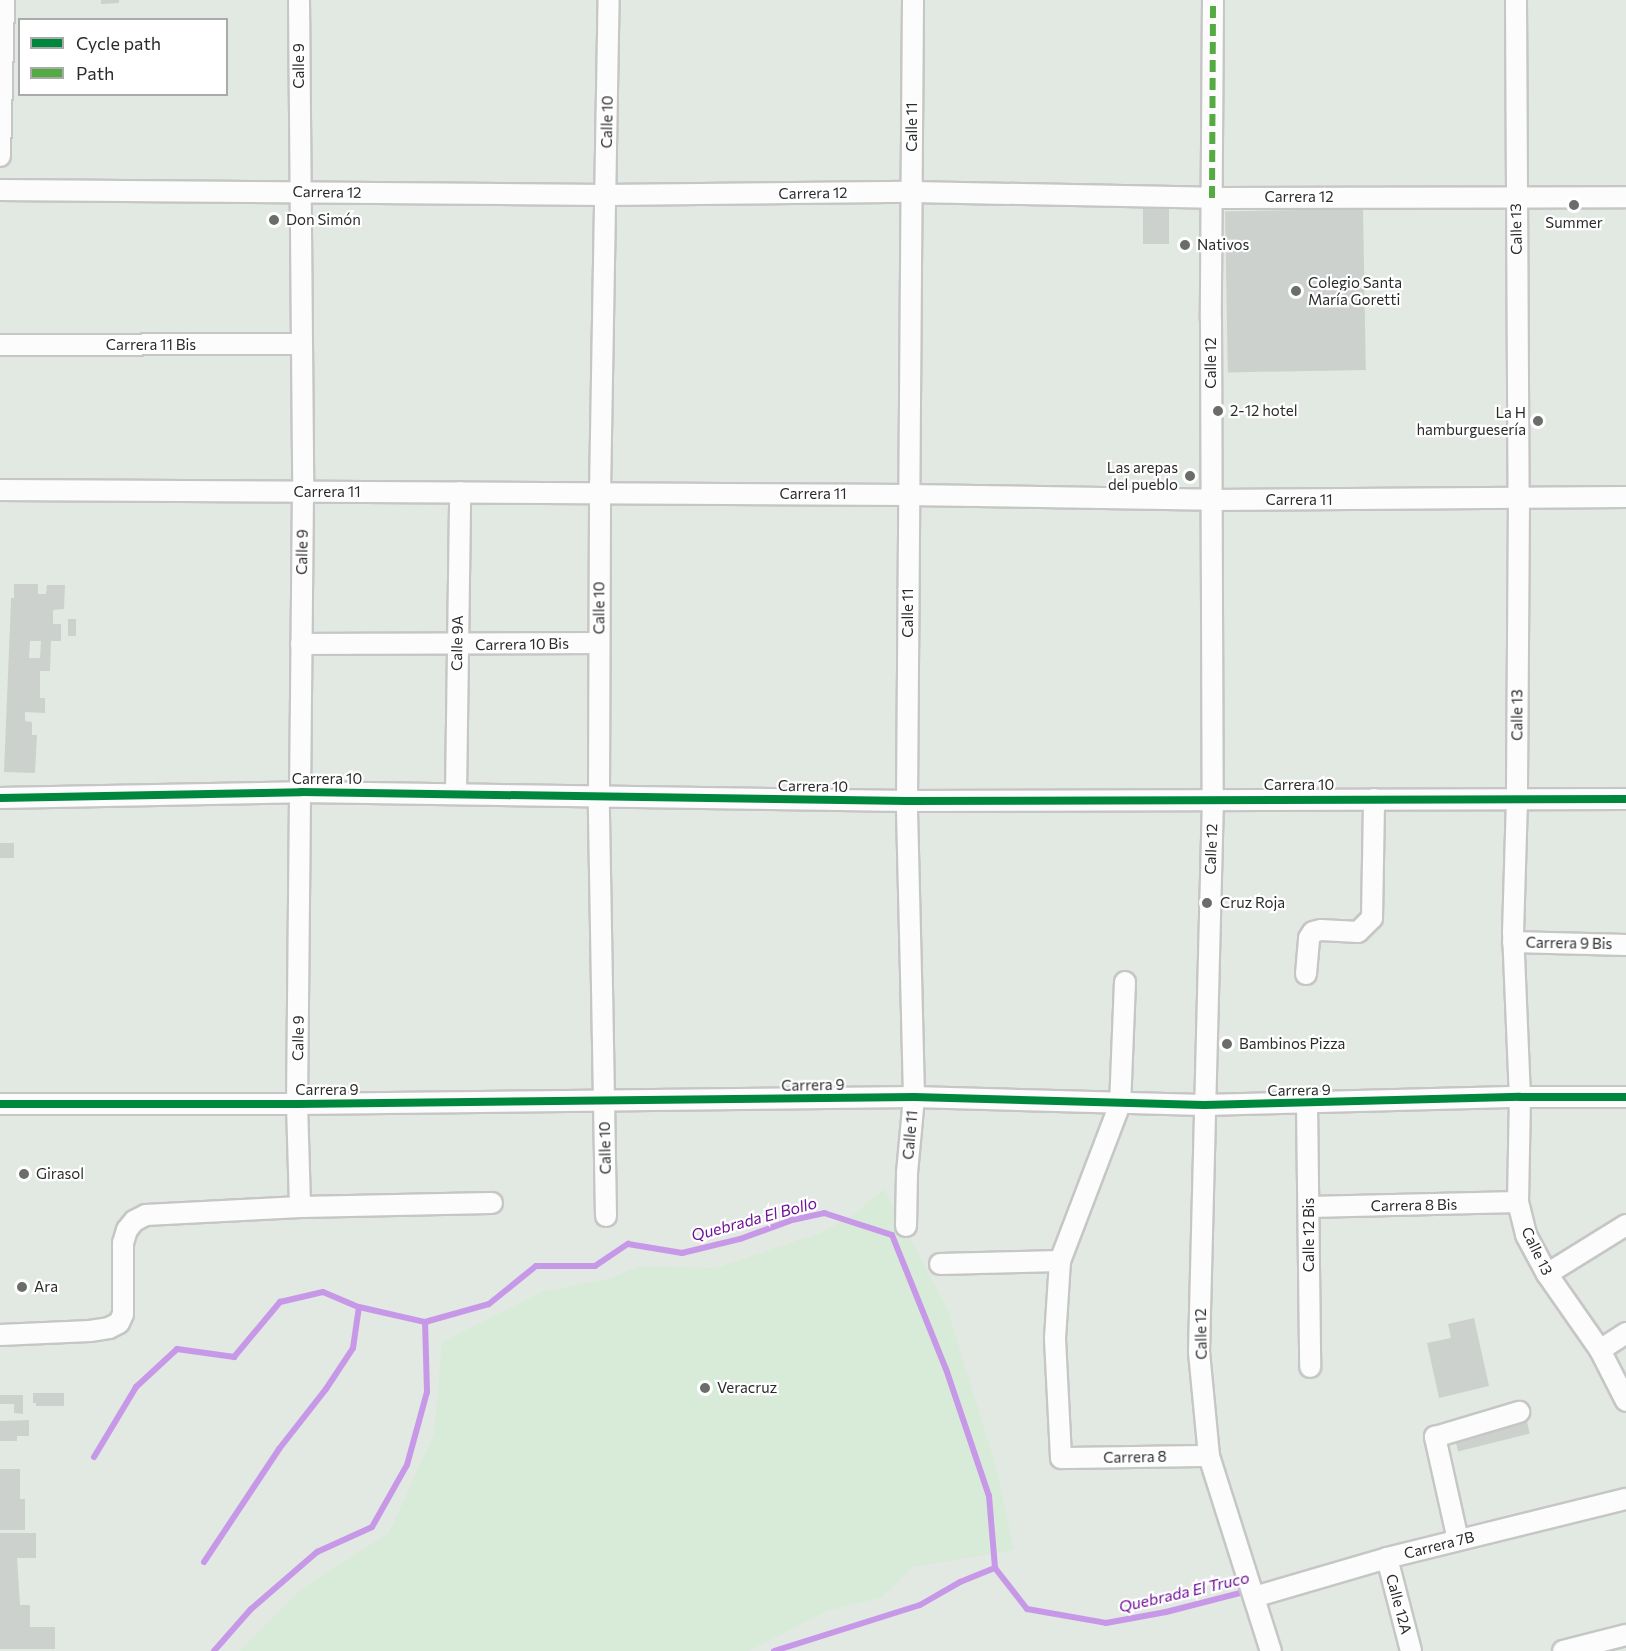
<!DOCTYPE html>
<html>
<head>
<meta charset="utf-8">
<style>
  body { margin:0 }
  #map { position:relative; width:1626px; height:1651px; overflow:hidden; background:#e2e8e2; font-family:Commissioner,sans-serif }
  div>[style] { position:absolute }
  [style*='--x'] { left:calc(var(--x)*1px); top:calc(var(--y)*1px); width:calc(var(--w)*1px); rotate:calc(var(--a)*1deg) }
  .education>* { inset:0; background:#d7ebd8 }
  .stream>* { height:6px; margin:-3px; padding:0 3px; transform-origin:3px; border-radius:3px; background:#c798e8 }
  .building>* { inset:0; background:#cdd1cd; transform-origin:0 0 }
  .roads { filter:drop-shadow(2px 0 #c7c6c6) drop-shadow(-2px 0 #c7c6c6) drop-shadow(0 2px #c7c6c6) drop-shadow(0 -2px #c7c6c6) }
  .street>* { height:20px; margin:-10px; padding:0 10px; transform-origin:10px; border-radius:10px; background:#fbfcfb }
  .quiet>* { height:6px; margin-top:-3px; transform-origin:0; background:repeating-linear-gradient(90deg,#54ab44 0 12px,transparent 0 18px) }
  .cycleway>* { height:8px; margin:-4px; padding:0 4px; transform-origin:4px; border-radius:4px; background:#00873e }
  .dots>* { width:16px; height:16px; translate:-50% -50%; box-sizing:border-box; border:3px solid #fff; border-radius:50% }
  span { translate:-50% -50%; white-space:nowrap; text-align:center; line-height:1.15; -webkit-text-stroke:4.5px #fff; paint-order:stroke }
  .street-label { font-size:15px; color:#2b2b2b }
  .poi-label { font-size:15px; color:#2b2b2b }
  .left { translate:0 -50%; text-align:left }
  .right { translate:-100% -50%; text-align:right }
  .water-label { font-size:16px; color:#6e1298; font-style:italic }
  .legend { position:absolute; left:18px; top:18px; width:210px; height:78px; box-sizing:border-box; background:#fff; border:2px solid #aaa; margin:0; padding:8px 10px; list-style:none; font-size:18px; color:#2b2b2b }
  .legend li { display:flex; align-items:center; gap:12px; height:30px }
  .legend b { width:30px; border:2px solid #aaa }
</style>
</head>
<body>
<div id="map">
  <div class="education">
    <i style="clip-path:polygon(884px 1189px,947px 1308px,996px 1467px,1014px 1550px,912px 1567px,882px 1597px,827px 1611px,748px 1651px,240px 1651px,302px 1589px,389px 1533px,434px 1434px,442px 1342px,542px 1292px,612px 1278px,639px 1266px,715px 1268px,823px 1232px,853px 1215px)"></i>
  </div>
  <div class="stream">
    <i style="--x:94;--y:1457;--w:82;--a:-59"></i>
    <i style="--x:136;--y:1387;--w:56;--a:-42.8"></i>
    <i style="--x:177;--y:1349;--w:58;--a:8"></i>
    <i style="--x:234;--y:1357;--w:72;--a:-50.1"></i>
    <i style="--x:280;--y:1302;--w:44;--a:-13.1"></i>
    <i style="--x:323;--y:1292;--w:39;--a:23"></i>
    <i style="--x:204;--y:1562;--w:136;--a:-56.4"></i>
    <i style="--x:279;--y:1449;--w:76;--a:-51.9"></i>
    <i style="--x:326;--y:1389;--w:49;--a:-56.6"></i>
    <i style="--x:353;--y:1348;--w:41;--a:-81.7"></i>
    <i style="--x:359;--y:1307;--w:68;--a:12.8"></i>
    <i style="--x:214;--y:1651;--w:55;--a:-48.7"></i>
    <i style="--x:250;--y:1610;--w:89;--a:-40.9"></i>
    <i style="--x:317;--y:1552;--w:60;--a:-24.4"></i>
    <i style="--x:372;--y:1527;--w:71;--a:-60.6"></i>
    <i style="--x:407;--y:1465;--w:76;--a:-74.7"></i>
    <i style="--x:427;--y:1392;--w:70;--a:-91.6"></i>
    <i style="--x:425;--y:1322;--w:66;--a:-15.7"></i>
    <i style="--x:489;--y:1304;--w:60;--a:-39"></i>
    <i style="--x:536;--y:1266;--w:59;--a:0"></i>
    <i style="--x:595;--y:1266;--w:40;--a:-34"></i>
    <i style="--x:628;--y:1244;--w:55;--a:9.5"></i>
    <i style="--x:682;--y:1253;--w:60;--a:-13.6"></i>
    <i style="--x:740;--y:1239;--w:55;--a:-20.1"></i>
    <i style="--x:792;--y:1220;--w:33;--a:-12"></i>
    <i style="--x:824;--y:1213;--w:71;--a:17.9"></i>
    <i style="--x:892;--y:1235;--w:144;--a:68.1"></i>
    <i style="--x:946;--y:1369;--w:134;--a:71.3"></i>
    <i style="--x:989;--y:1496;--w:72;--a:85.2"></i>
    <i style="--x:774;--y:1651;--w:153;--a:-17.5"></i>
    <i style="--x:920;--y:1605;--w:46;--a:-29.9"></i>
    <i style="--x:960;--y:1582;--w:38;--a:-22"></i>
    <i style="--x:995;--y:1568;--w:52;--a:52"></i>
    <i style="--x:1027;--y:1609;--w:80;--a:10"></i>
    <i style="--x:1106;--y:1623;--w:61;--a:-10.4"></i>
    <i style="--x:1166;--y:1612;--w:85;--a:-14.4"></i>
  </div>
  <div class="building">
    <i style="clip-path:polygon(101px 0,119px 0,119px 3px,101px 4px)"></i>
    <i style="left:1143px;top:198px;width:26px;height:46px"></i>
    <i style="left:1363px;top:209px;width:161px;height:138px;rotate:89deg"></i>
    <i style="clip-path:polygon(evenodd,14px 584px,38px 584px,38px 594px,46px 594px,47px 585px,65px 585px,64px 609px,53px 610px,53px 624px,61px 624px,61px 641px,51px 641px,50px 671px,40px 671px,40px 698px,45px 698px,45px 713px,25px 712px,25px 721px,32px 722px,32px 735px,37px 735px,35px 773px,4px 772px,11px 601px,11px 598px,14px 598px,14px 584px,30px 641px,41px 641px,40px 658px,29px 658px,30px 641px)"></i>
    <i style="left:68px;top:619px;width:8px;height:17px"></i>
    <i style="left:0;top:843px;width:14px;height:15px"></i>
    <i style="clip-path:polygon(1474px 1318px,1489px 1386px,1439px 1398px,1427px 1343px,1451px 1338px,1448px 1324px)"></i>
    <i style="clip-path:polygon(33px 1393px,64px 1393px,64px 1406px,36px 1406px,36px 1403px,33px 1403px)"></i>
    <i style="clip-path:polygon(0 1395px,23px 1395px,23px 1414px,14px 1413px,14px 1404px,0 1404px)"></i>
    <i style="left:1526px;top:1418px;width:16px;height:74px;rotate:76deg"></i>
    <i style="clip-path:polygon(29px 1420px,29px 1436px,17px 1436px,17px 1441px,0 1441px,0 1421px)"></i>
    <i style="clip-path:polygon(0 1469px,20px 1469px,20px 1499px,25px 1499px,25px 1530px,0 1530px)"></i>
    <i style="clip-path:polygon(0 1533px,36px 1533px,36px 1558px,17px 1558px,20px 1605px,30px 1605px,30px 1627px,55px 1627px,55px 1649px,0 1649px)"></i>
  </div>
  <div class="roads">
    <div class="street">
      <i style="--x:299;--y:0;--w:492;--a:89.5"></i>
      <i style="--x:303;--y:492;--w:612;--a:90.56"></i>
      <i style="--x:297;--y:1104;--w:103;--a:88.3"></i>
      <i style="--x:300;--y:1207;--w:192;--a:-1.2"></i>
      <i style="--x:1213;--y:0;--w:320;--a:90.4"></i>
      <i style="--x:1211;--y:320;--w:478;--a:89.8"></i>
      <i style="--x:1213;--y:798;--w:554;--a:91.45"></i>
      <i style="--x:1199;--y:1352;--w:104;--a:84.5"></i>
      <i style="--x:1209;--y:1456;--w:205;--a:72.4"></i>
      <i style="--x:1516;--y:0;--w:499;--a:89.7"></i>
      <i style="--x:1519;--y:499;--w:300;--a:90.4"></i>
      <i style="--x:1517;--y:799;--w:132;--a:91.7"></i>
      <i style="--x:1513;--y:931;--w:166;--a:87.6"></i>
      <i style="--x:1520;--y:1097;--w:105;--a:91.1"></i>
      <i style="--x:1518;--y:1202;--w:34;--a:76"></i>
      <i style="--x:1526;--y:1235;--w:44;--a:61.7"></i>
      <i style="--x:1547;--y:1274;--w:93;--a:55.1"></i>
      <i style="--x:1600;--y:1350;--w:57;--a:63"></i>
      <i style="--x:0;--y:156;--w:156;--a:-88.5"></i>
      <i style="--x:0;--y:190;--w:605;--a:0.47"></i>
      <i style="--x:605;--y:195;--w:307;--a:-0.6"></i>
      <i style="--x:912;--y:192;--w:300;--a:1.1"></i>
      <i style="--x:1212;--y:198;--w:414;--a:-0.1"></i>
      <i style="--x:0;--y:345;--w:302;--a:-0.2"></i>
      <i style="--x:0;--y:490;--w:908;--a:0.32"></i>
      <i style="--x:908;--y:495;--w:304;--a:0.9"></i>
      <i style="--x:1212;--y:500;--w:414;--a:-0.4"></i>
      <i style="--x:301;--y:644;--w:298;--a:-0.2"></i>
      <i style="--x:456;--y:793;--w:301;--a:-89.2"></i>
      <i style="--x:0;--y:798;--w:301;--a:-1.1"></i>
      <i style="--x:301;--y:792;--w:606;--a:0.85"></i>
      <i style="--x:907;--y:801;--w:719;--a:-0.16"></i>
      <i style="--x:1513;--y:942;--w:113;--a:1.5"></i>
      <i style="--x:1306;--y:974;--w:36;--a:-85"></i>
      <i style="--x:1309;--y:938;--w:7;--a:-56"></i>
      <i style="--x:1313;--y:932;--w:8;--a:-14"></i>
      <i style="--x:1321;--y:930;--w:37;--a:3"></i>
      <i style="--x:1358;--y:932;--w:20;--a:-45"></i>
      <i style="--x:1372;--y:918;--w:119;--a:-89"></i>
      <i style="--x:1125;--y:982;--w:122;--a:92.3"></i>
      <i style="--x:1120;--y:1104;--w:168;--a:110.9"></i>
      <i style="--x:1060;--y:1261;--w:78;--a:93.7"></i>
      <i style="--x:1055;--y:1339;--w:119;--a:87.1"></i>
      <i style="--x:1061;--y:1458;--w:148;--a:-0.8"></i>
      <i style="--x:1307;--y:1103;--w:264;--a:89.3"></i>
      <i style="--x:0;--y:1104;--w:297;--a:0"></i>
      <i style="--x:297;--y:1104;--w:617;--a:-0.65"></i>
      <i style="--x:914;--y:1097;--w:290;--a:1.6"></i>
      <i style="--x:1204;--y:1105;--w:316;--a:-1.5"></i>
      <i style="--x:1520;--y:1097;--w:106;--a:0"></i>
      <i style="--x:1309;--y:1207;--w:209;--a:-1.4"></i>
      <i style="--x:606;--y:1216;--w:421;--a:-91"></i>
      <i style="--x:599;--y:795;--w:303;--a:-89.8"></i>
      <i style="--x:600;--y:492;--w:492;--a:-89"></i>
      <i style="--x:906;--y:1226;--w:53;--a:-88.9"></i>
      <i style="--x:907;--y:1173;--w:76;--a:-84.7"></i>
      <i style="--x:914;--y:1097;--w:296;--a:-91.4"></i>
      <i style="--x:907;--y:801;--w:801;--a:-89.57"></i>
      <i style="--x:940;--y:1264;--w:120;--a:-1.4"></i>
      <i style="--x:1547;--y:1274;--w:93;--a:-31.8"></i>
      <i style="--x:0;--y:1335;--w:90;--a:-2.5"></i>
      <i style="--x:90;--y:1331;--w:19;--a:-9"></i>
      <i style="--x:109;--y:1328;--w:11;--a:-27"></i>
      <i style="--x:119;--y:1323;--w:10;--a:-66"></i>
      <i style="--x:123;--y:1314;--w:71;--a:-90"></i>
      <i style="--x:123;--y:1243;--w:14;--a:-73"></i>
      <i style="--x:127;--y:1230;--w:11;--a:-52"></i>
      <i style="--x:134;--y:1221;--w:13;--a:-27"></i>
      <i style="--x:146;--y:1215;--w:154;--a:-3"></i>
      <i style="--x:1600;--y:1350;--w:31;--a:-33"></i>
      <i style="--x:1458;--y:1540;--w:106;--a:-102.6"></i>
      <i style="--x:1435;--y:1437;--w:88;--a:-16.6"></i>
      <i style="--x:1387;--y:1558;--w:96;--a:75.5"></i>
      <i style="--x:1254;--y:1597;--w:139;--a:-16.3"></i>
      <i style="--x:1387;--y:1558;--w:246;--a:-13.9"></i>
      <i style="--x:1563;--y:1651;--w:65;--a:-14.3"></i>
    </div>
  </div>
  <div class="quiet">
    <i style="--x:1212;--y:198;--w:198;--a:-89.7"></i>
  </div>
  <div class="cycleway">
    <i style="--x:0;--y:798;--w:301;--a:-1.1"></i>
    <i style="--x:301;--y:792;--w:606;--a:0.85"></i>
    <i style="--x:907;--y:801;--w:719;--a:-0.16"></i>
    <i style="--x:0;--y:1104;--w:297;--a:0"></i>
    <i style="--x:297;--y:1104;--w:617;--a:-0.65"></i>
    <i style="--x:914;--y:1097;--w:290;--a:1.6"></i>
    <i style="--x:1204;--y:1105;--w:316;--a:-1.5"></i>
    <i style="--x:1520;--y:1097;--w:106;--a:0"></i>
  </div>
  <div class="dots">
    <i style="left:1574px;top:205px;background:#6b6d6b"></i>
    <i style="left:274px;top:220px;background:#6b6d6b"></i>
    <i style="left:1185px;top:245px;background:#6b6d6b"></i>
    <i style="left:1296px;top:291px;background:#6b6d6b"></i>
    <i style="left:1218px;top:411px;background:#6b6d6b"></i>
    <i style="left:1538px;top:421px;background:#6b6d6b"></i>
    <i style="left:1190px;top:476px;background:#6b6d6b"></i>
    <i style="left:1207px;top:903px;background:#6b6d6b"></i>
    <i style="left:1227px;top:1044px;background:#6b6d6b"></i>
    <i style="left:24px;top:1174px;background:#6b6d6b"></i>
    <i style="left:22px;top:1287px;background:#6b6d6b"></i>
    <i style="left:705px;top:1388px;background:#6b6d6b"></i>
  </div>
  <div class="street-label">
    <span style="left:299px;top:66px;rotate:-90deg">Calle 9</span>
    <span style="left:607px;top:122px;rotate:-89deg">Calle 10</span>
    <span style="left:912px;top:127px;rotate:-90deg">Calle 11</span>
    <span style="left:327px;top:192px;rotate:1deg">Carrera 12</span>
    <span style="left:813px;top:193px;rotate:-1deg">Carrera 12</span>
    <span style="left:1299px;top:197px">Carrera 12</span>
    <span style="left:1516px;top:229px;rotate:-91deg">Calle 13</span>
    <span style="left:151px;top:345px">Carrera 11 Bis</span>
    <span style="left:1211px;top:363px;rotate:-90deg">Calle 12</span>
    <span style="left:327px;top:492px">Carrera 11</span>
    <span style="left:813px;top:494px">Carrera 11</span>
    <span style="left:1299px;top:500px">Carrera 11</span>
    <span style="left:302px;top:552px;rotate:-89deg">Calle 9</span>
    <span style="left:599px;top:608px;rotate:-90deg">Calle 10</span>
    <span style="left:908px;top:613px;rotate:-90deg">Calle 11</span>
    <span style="left:457px;top:643px;rotate:-89deg">Calle 9A</span>
    <span style="left:522px;top:644px;rotate:-1deg">Carrera 10 Bis</span>
    <span style="left:1517px;top:715px;rotate:-90deg">Calle 13</span>
    <span style="left:327px;top:779px">Carrera 10</span>
    <span style="left:1299px;top:785px">Carrera 10</span>
    <span style="left:813px;top:786px;rotate:1deg">Carrera 10</span>
    <span style="left:1211px;top:849px;rotate:-88deg">Calle 12</span>
    <span style="left:1569px;top:943px;rotate:1deg">Carrera 9 Bis</span>
    <span style="left:298px;top:1038px;rotate:-89deg">Calle 9</span>
    <span style="left:813px;top:1085px;rotate:-1deg">Carrera 9</span>
    <span style="left:327px;top:1090px">Carrera 9</span>
    <span style="left:1299px;top:1090px;rotate:-1deg">Carrera 9</span>
    <span style="left:910px;top:1135px;rotate:-85deg">Calle 11</span>
    <span style="left:605px;top:1148px;rotate:-91deg">Calle 10</span>
    <span style="left:1414px;top:1205px;rotate:-1deg">Carrera 8 Bis</span>
    <span style="left:1309px;top:1235px;rotate:-90deg">Calle 12 Bis</span>
    <span style="left:1537px;top:1251px;rotate:64deg">Calle 13</span>
    <span style="left:1201px;top:1334px;rotate:-91deg">Calle 12</span>
    <span style="left:1135px;top:1457px;rotate:-1deg">Carrera 8</span>
    <span style="left:1439px;top:1545px;rotate:-14deg">Carrera 7B</span>
    <span style="left:1399px;top:1604px;rotate:75deg">Calle 12A</span>
  </div>
  <div class="poi-label">
    <span class="left" style="left:286px;top:220px">Don Simón</span>
    <span style="left:1574px;top:223px">Summer</span>
    <span class="left" style="left:1197px;top:245px">Nativos</span>
    <span class="left" style="left:1308px;top:291px">Colegio Santa<br>María Goretti</span>
    <span class="left" style="left:1230px;top:411px">2-12 hotel</span>
    <span class="right" style="left:1526px;top:421px">La H<br>hamburguesería</span>
    <span class="right" style="left:1178px;top:476px">Las arepas<br>del pueblo</span>
    <span class="left" style="left:1220px;top:903px">Cruz Roja</span>
    <span class="left" style="left:1239px;top:1044px">Bambinos Pizza</span>
    <span class="left" style="left:36px;top:1174px">Girasol</span>
    <span class="left" style="left:34px;top:1287px">Ara</span>
    <span class="left" style="left:717px;top:1388px">Veracruz</span>
  </div>
  <div class="water-label">
    <span style="left:754px;top:1219px;rotate:-15deg">Quebrada El Bollo</span>
    <span style="left:1184px;top:1592px;rotate:-13deg">Quebrada El Truco</span>
  </div>
  <ul class="legend">
  <li><b style="height:8px;background:#00873e"></b>Cycle path</li>
  <li><b style="height:8px;background:#54ab44"></b>Path</li>
  </ul>
</div>
</body>
</html>
